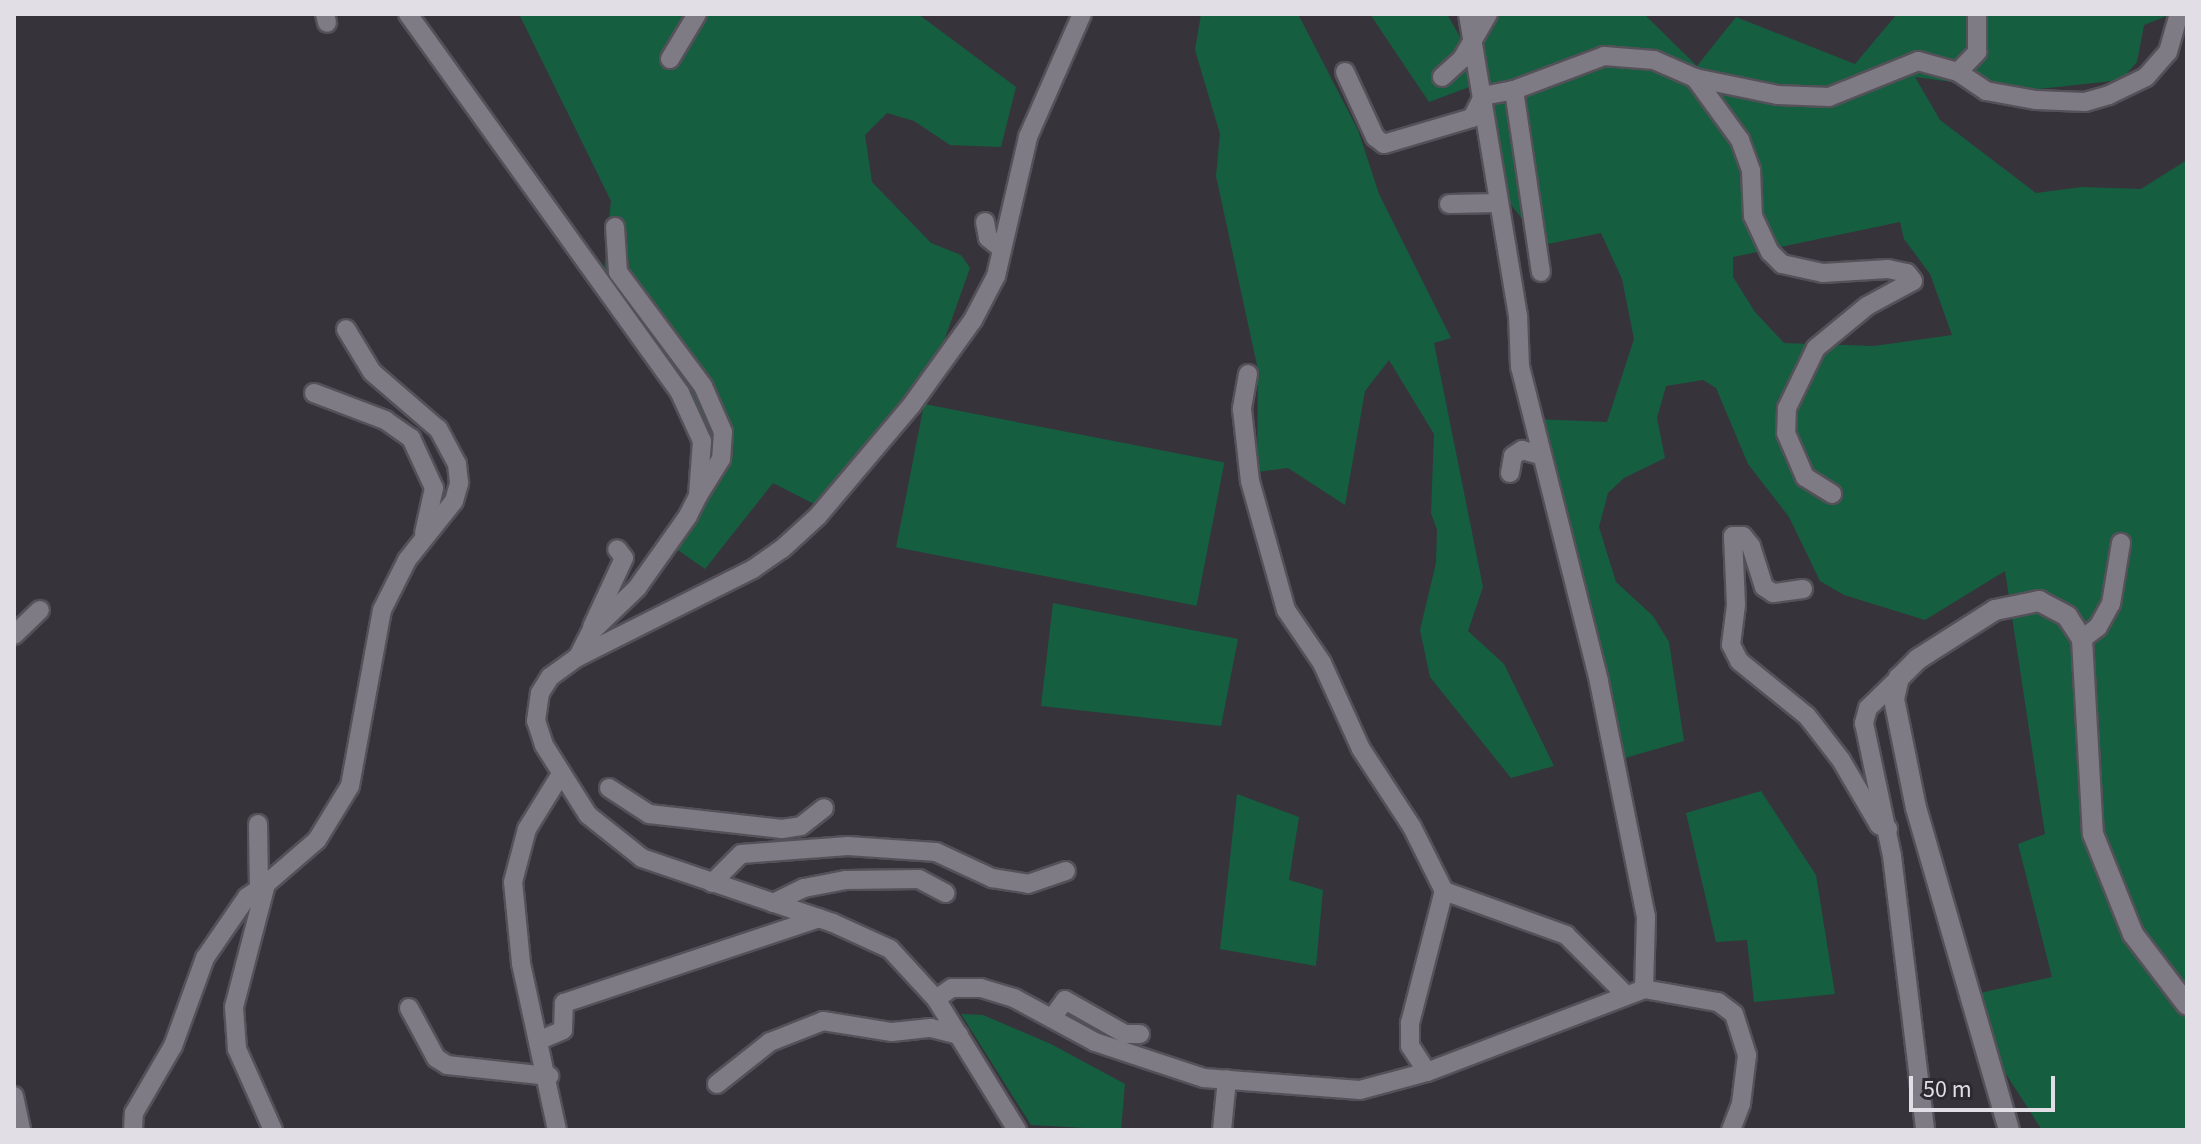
<!DOCTYPE html>
<html>
<head>
<meta charset="utf-8">
<style>
  body { margin:0 }
  #map { position:relative; width:2201px; height:1144px; overflow:hidden; background:#36333b; font-family:"Source Sans 3",sans-serif }
  div>[style] { position:absolute }
  [style*='--x'] { left:calc(var(--x)*1px); top:calc(var(--y)*1px); width:calc(var(--w)*1px); rotate:calc(var(--a)*1deg) }
  .green>* { inset:0; background:#155f40; transform-origin:0 0 }
  .roads { filter:drop-shadow(2px 0 #545159) drop-shadow(-2px 0 #545159) drop-shadow(0 2px #545159) drop-shadow(0 -2px #545159) }
  .street>* { height:18px; margin:-9px; padding:0 9px; transform-origin:9px; border-radius:9px; background:#7f7b85 }
  .secondary>* { height:20px; margin:-10px; padding:0 10px; transform-origin:10px; border-radius:10px; background:#7f7b85 }
  span { translate:-50% -50%; white-space:nowrap; text-align:center; line-height:1.15; -webkit-text-stroke:8px #2c2931; paint-order:stroke }
  .frame { position:absolute; inset:0; border:16px solid #e1dfe5; pointer-events:none }
  .scale { position:absolute; left:1909px; top:1076px; width:146px; height:36px; box-sizing:border-box; border:4px solid #e1dfe5; border-top:0; padding-left:10px; font-size:24px; line-height:28px; white-space:nowrap; color:#e1dfe5; -webkit-text-stroke:6px #2c2931; paint-order:stroke }
</style>
</head>
<body>
<div id="map">
  <div class="green">
    <i style="clip-path:polygon(519px 14px,918px 14px,1016px 87px,1001px 147px,950px 145px,914px 121px,887px 113px,865px 135px,872px 182px,931px 243px,961px 255px,970px 268px,940px 352px,816px 505px,773px 483px,705px 569px,662px 539px,697px 501px,690px 431px,664px 365px,603px 279px,611px 201px)"></i>
    <i style="clip-path:polygon(1201px 14px,1298px 14px,1358px 130px,1379px 194px,1451px 338px,1434px 343px,1483px 587px,1468px 631px,1504px 664px,1554px 766px,1511px 778px,1430px 677px,1420px 630px,1436px 563px,1437px 530px,1431px 513px,1434px 434px,1389px 360px,1365px 391px,1345px 505px,1288px 468px,1257px 472px,1258px 370px,1216px 176px,1220px 134px,1195px 50px)"></i>
    <i style="clip-path:polygon(evenodd,1370px 14px,1447px 14px,1460px 37px,1482px 14px,1644px 14px,1697px 66px,1736px 17px,1855px 64px,1897px 14px,2172px 14px,2144px 25px,2137px 62px,2121px 80px,2021px 91px,1915px 77px,1940px 120px,2036px 193px,2082px 187px,2141px 189px,2187px 160px,2187px 1130px,2042px 1130px,1957px 998px,2052px 977px,2018px 844px,2045px 834px,2005px 571px,1925px 620px,1844px 595px,1820px 581px,1789px 517px,1748px 464px,1716px 388px,1703px 380px,1666px 386px,1657px 418px,1665px 458px,1624px 478px,1608px 493px,1599px 527px,1616px 582px,1653px 616px,1669px 642px,1684px 741px,1625px 758px,1536px 419px,1607px 422px,1634px 339px,1622px 279px,1601px 233px,1543px 245px,1500px 191px,1488px 80px,1429px 102px,1370px 14px,1900px 222px,1904px 239px,1930px 274px,1952px 335px,1874px 346px,1784px 343px,1755px 312px,1733px 277px,1733px 257px,1900px 222px)"></i>
    <i style="left:924px;top:404px;width:306px;height:146px;rotate:11deg"></i>
    <i style="clip-path:polygon(1053px 603px,1238px 639px,1221px 726px,1041px 706px)"></i>
    <i style="clip-path:polygon(1761px 791px,1816px 875px,1835px 994px,1754px 1002px,1747px 940px,1716px 942px,1686px 813px)"></i>
    <i style="clip-path:polygon(1237px 794px,1299px 817px,1289px 880px,1323px 890px,1316px 966px,1220px 949px)"></i>
    <i style="clip-path:polygon(961px 1014px,983px 1015px,1051px 1044px,1125px 1084px,1121px 1130px,1031px 1125px)"></i>
  </div>
  <div class="roads">
    <div class="street">
      <i style="--x:325;--y:14;--w:9;--a:77"></i>
      <i style="--x:408;--y:14;--w:467;--a:54.3"></i>
      <i style="--x:680;--y:393;--w:53;--a:65.4"></i>
      <i style="--x:702;--y:441;--w:55;--a:94.2"></i>
      <i style="--x:698;--y:496;--w:22;--a:117"></i>
      <i style="--x:688;--y:516;--w:88;--a:125.3"></i>
      <i style="--x:637;--y:588;--w:65;--a:136.2"></i>
      <i style="--x:590;--y:633;--w:27;--a:117"></i>
      <i style="--x:670;--y:59;--w:52;--a:-59"></i>
      <i style="--x:1345;--y:72;--w:72;--a:65.2"></i>
      <i style="--x:1375;--y:137;--w:11;--a:38"></i>
      <i style="--x:1384;--y:144;--w:92;--a:-16.5"></i>
      <i style="--x:1472;--y:118;--w:25;--a:-63"></i>
      <i style="--x:1483;--y:96;--w:32;--a:-11"></i>
      <i style="--x:1514;--y:90;--w:96;--a:-20.7"></i>
      <i style="--x:1604;--y:56;--w:50;--a:4.6"></i>
      <i style="--x:1654;--y:60;--w:45;--a:23.7"></i>
      <i style="--x:1695;--y:78;--w:85;--a:11.6"></i>
      <i style="--x:1778;--y:95;--w:51;--a:2.2"></i>
      <i style="--x:1829;--y:97;--w:96;--a:-22"></i>
      <i style="--x:1918;--y:61;--w:41;--a:15.4"></i>
      <i style="--x:1958;--y:72;--w:28;--a:-46"></i>
      <i style="--x:1977;--y:52;--w:38;--a:-90"></i>
      <i style="--x:1958;--y:72;--w:34;--a:34"></i>
      <i style="--x:1986;--y:91;--w:51;--a:10.2"></i>
      <i style="--x:2036;--y:100;--w:49;--a:2.3"></i>
      <i style="--x:2085;--y:102;--w:25;--a:-16"></i>
      <i style="--x:2109;--y:95;--w:41;--a:-25.9"></i>
      <i style="--x:2146;--y:77;--w:33;--a:-49"></i>
      <i style="--x:2168;--y:52;--w:40;--a:-74"></i>
      <i style="--x:1442;--y:77;--w:27;--a:-42"></i>
      <i style="--x:1462;--y:59;--w:52;--a:-60"></i>
      <i style="--x:1695;--y:78;--w:77;--a:54"></i>
      <i style="--x:1740;--y:140;--w:33;--a:70"></i>
      <i style="--x:1751;--y:171;--w:45;--a:87.5"></i>
      <i style="--x:1753;--y:216;--w:40;--a:65"></i>
      <i style="--x:1770;--y:252;--w:17;--a:45"></i>
      <i style="--x:1782;--y:264;--w:42;--a:12.4"></i>
      <i style="--x:1823;--y:273;--w:65;--a:-3.5"></i>
      <i style="--x:1888;--y:269;--w:19;--a:12"></i>
      <i style="--x:1907;--y:273;--w:10;--a:53"></i>
      <i style="--x:1913;--y:281;--w:52;--a:151.5"></i>
      <i style="--x:1867;--y:306;--w:66;--a:140.5"></i>
      <i style="--x:1816;--y:348;--w:67;--a:115.8"></i>
      <i style="--x:1787;--y:408;--w:25;--a:92"></i>
      <i style="--x:1786;--y:433;--w:48;--a:66.6"></i>
      <i style="--x:1805;--y:477;--w:32;--a:32"></i>
      <i style="--x:1514;--y:90;--w:184;--a:81.6"></i>
      <i style="--x:1449;--y:204;--w:49;--a:-1.2"></i>
      <i style="--x:985;--y:222;--w:16;--a:79"></i>
      <i style="--x:988;--y:238;--w:18;--a:38"></i>
      <i style="--x:615;--y:227;--w:45;--a:86.2"></i>
      <i style="--x:618;--y:272;--w:142;--a:53.3"></i>
      <i style="--x:703;--y:386;--w:50;--a:66.5"></i>
      <i style="--x:723;--y:432;--w:27;--a:94"></i>
      <i style="--x:721;--y:459;--w:44;--a:121.9"></i>
      <i style="--x:1248;--y:374;--w:36;--a:100"></i>
      <i style="--x:1242;--y:409;--w:72;--a:83.7"></i>
      <i style="--x:1250;--y:481;--w:134;--a:74.4"></i>
      <i style="--x:1286;--y:610;--w:64;--a:55.8"></i>
      <i style="--x:1322;--y:663;--w:94;--a:65.6"></i>
      <i style="--x:1361;--y:749;--w:93;--a:56.8"></i>
      <i style="--x:1412;--y:827;--w:72;--a:63.4"></i>
      <i style="--x:1444;--y:891;--w:130;--a:19.8"></i>
      <i style="--x:1566;--y:935;--w:85;--a:45"></i>
      <i style="--x:314;--y:393;--w:76;--a:20.8"></i>
      <i style="--x:385;--y:420;--w:32;--a:35"></i>
      <i style="--x:411;--y:438;--w:55;--a:65.3"></i>
      <i style="--x:434;--y:488;--w:46;--a:102.5"></i>
      <i style="--x:1510;--y:473;--w:17;--a:-80"></i>
      <i style="--x:1513;--y:456;--w:11;--a:-34"></i>
      <i style="--x:1522;--y:450;--w:18;--a:16"></i>
      <i style="--x:1803;--y:589;--w:30;--a:172"></i>
      <i style="--x:1773;--y:593;--w:11;--a:-146"></i>
      <i style="--x:1764;--y:587;--w:43;--a:-107.6"></i>
      <i style="--x:1751;--y:546;--w:13;--a:-129"></i>
      <i style="--x:1743;--y:536;--w:10;--a:180"></i>
      <i style="--x:1733;--y:536;--w:69;--a:87.5"></i>
      <i style="--x:1736;--y:605;--w:40;--a:97.1"></i>
      <i style="--x:1731;--y:645;--w:18;--a:63"></i>
      <i style="--x:1739;--y:661;--w:87;--a:39"></i>
      <i style="--x:1807;--y:716;--w:56;--a:52.3"></i>
      <i style="--x:1841;--y:760;--w:75;--a:59.7"></i>
      <i style="--x:1879;--y:825;--w:10;--a:24"></i>
      <i style="--x:592;--y:627;--w:76;--a:-65.1"></i>
      <i style="--x:624;--y:558;--w:11;--a:-128"></i>
      <i style="--x:14;--y:635;--w:36;--a:-44"></i>
      <i style="--x:2082;--y:639;--w:20;--a:-37"></i>
      <i style="--x:2098;--y:627;--w:26;--a:-61"></i>
      <i style="--x:2111;--y:604;--w:62;--a:-80.7"></i>
      <i style="--x:1899;--y:678;--w:43;--a:135.9"></i>
      <i style="--x:1868;--y:708;--w:16;--a:105"></i>
      <i style="--x:1864;--y:723;--w:136;--a:78.1"></i>
      <i style="--x:1892;--y:856;--w:276;--a:83.1"></i>
      <i style="--x:609;--y:788;--w:48;--a:33"></i>
      <i style="--x:649;--y:814;--w:134;--a:6.4"></i>
      <i style="--x:782;--y:829;--w:19;--a:-9"></i>
      <i style="--x:801;--y:826;--w:29;--a:-38"></i>
      <i style="--x:258;--y:824;--w:65;--a:89.1"></i>
      <i style="--x:712;--y:883;--w:41;--a:-45"></i>
      <i style="--x:741;--y:854;--w:107;--a:-4.3"></i>
      <i style="--x:848;--y:846;--w:88;--a:3.9"></i>
      <i style="--x:936;--y:852;--w:62;--a:24.9"></i>
      <i style="--x:992;--y:878;--w:36;--a:9"></i>
      <i style="--x:1028;--y:884;--w:40;--a:-18.9"></i>
      <i style="--x:773;--y:903;--w:34;--a:-26"></i>
      <i style="--x:804;--y:888;--w:43;--a:-10.8"></i>
      <i style="--x:846;--y:880;--w:73;--a:-0.8"></i>
      <i style="--x:919;--y:879;--w:30;--a:28"></i>
      <i style="--x:1644;--y:989;--w:75;--a:10"></i>
      <i style="--x:1718;--y:1002;--w:20;--a:37"></i>
      <i style="--x:1734;--y:1014;--w:43;--a:72.4"></i>
      <i style="--x:1747;--y:1055;--w:49;--a:97"></i>
      <i style="--x:1741;--y:1104;--w:28;--a:111"></i>
      <i style="--x:936;--y:999;--w:19;--a:-35"></i>
      <i style="--x:952;--y:988;--w:29;--a:0"></i>
      <i style="--x:981;--y:988;--w:34;--a:17"></i>
      <i style="--x:1014;--y:998;--w:92;--a:28.5"></i>
      <i style="--x:1095;--y:1042;--w:115;--a:18.3"></i>
      <i style="--x:1204;--y:1078;--w:156;--a:4.4"></i>
      <i style="--x:1360;--y:1090;--w:69;--a:-15"></i>
      <i style="--x:1427;--y:1072;--w:232;--a:-20.9"></i>
      <i style="--x:1644;--y:989;--w:72;--a:-88.4"></i>
      <i style="--x:1646;--y:917;--w:241;--a:-101.3"></i>
      <i style="--x:1599;--y:681;--w:324;--a:-104.1"></i>
      <i style="--x:1520;--y:367;--w:51;--a:-92.2"></i>
      <i style="--x:1518;--y:316;--w:306;--a:-99.4"></i>
      <i style="--x:409;--y:1008;--w:57;--a:61.6"></i>
      <i style="--x:436;--y:1058;--w:13;--a:32"></i>
      <i style="--x:447;--y:1065;--w:103;--a:6.2"></i>
      <i style="--x:1052;--y:1018;--w:22;--a:-54"></i>
      <i style="--x:1065;--y:1000;--w:69;--a:29.5"></i>
      <i style="--x:1125;--y:1034;--w:15;--a:0"></i>
      <i style="--x:540;--y:1040;--w:25;--a:-23"></i>
      <i style="--x:563;--y:1030;--w:27;--a:-88"></i>
      <i style="--x:564;--y:1003;--w:269;--a:-18.4"></i>
      <i style="--x:1427;--y:1072;--w:31;--a:-123"></i>
      <i style="--x:1410;--y:1046;--w:23;--a:-90"></i>
      <i style="--x:1410;--y:1023;--w:136;--a:-75.6"></i>
      <i style="--x:717;--y:1084;--w:68;--a:-38.4"></i>
      <i style="--x:770;--y:1042;--w:57;--a:-21.6"></i>
      <i style="--x:823;--y:1021;--w:70;--a:9.1"></i>
      <i style="--x:892;--y:1032;--w:39;--a:-6"></i>
      <i style="--x:931;--y:1028;--w:29;--a:14"></i>
      <i style="--x:14;--y:1096;--w:35;--a:78"></i>
      <i style="--x:133;--y:1130;--w:17;--a:-87"></i>
      <i style="--x:134;--y:1113;--w:78;--a:-59.8"></i>
      <i style="--x:173;--y:1046;--w:94;--a:-70"></i>
      <i style="--x:205;--y:958;--w:74;--a:-55.5"></i>
      <i style="--x:247;--y:897;--w:23;--a:-34"></i>
      <i style="--x:273;--y:1130;--w:89;--a:-114"></i>
      <i style="--x:237;--y:1049;--w:42;--a:-94.1"></i>
      <i style="--x:234;--y:1007;--w:127;--a:-75.4"></i>
      <i style="--x:266;--y:884;--w:67;--a:-40.8"></i>
      <i style="--x:317;--y:840;--w:63;--a:-58.6"></i>
      <i style="--x:350;--y:786;--w:179;--a:-79.7"></i>
      <i style="--x:382;--y:610;--w:56;--a:-63.4"></i>
      <i style="--x:407;--y:560;--w:75;--a:-51.5"></i>
      <i style="--x:454;--y:501;--w:19;--a:-74"></i>
      <i style="--x:459;--y:483;--w:19;--a:-96"></i>
      <i style="--x:457;--y:464;--w:40;--a:-118"></i>
      <i style="--x:438;--y:429;--w:87;--a:-139.2"></i>
      <i style="--x:372;--y:372;--w:50;--a:-121.2"></i>
      <i style="--x:557;--y:1130;--w:171;--a:-102.2"></i>
      <i style="--x:521;--y:963;--w:81;--a:-95.6"></i>
      <i style="--x:513;--y:882;--w:55;--a:-75.2"></i>
      <i style="--x:527;--y:829;--w:65;--a:-58.3"></i>
      <i style="--x:1017;--y:1130;--w:154;--a:-121.7"></i>
      <i style="--x:936;--y:999;--w:68;--a:-132.6"></i>
      <i style="--x:890;--y:949;--w:63;--a:-155.5"></i>
      <i style="--x:833;--y:923;--w:202;--a:-161.2"></i>
      <i style="--x:642;--y:858;--w:69;--a:-141.5"></i>
      <i style="--x:588;--y:815;--w:83;--a:-122.2"></i>
      <i style="--x:544;--y:745;--w:25;--a:-108"></i>
      <i style="--x:536;--y:721;--w:28;--a:-82"></i>
      <i style="--x:540;--y:693;--w:19;--a:-58"></i>
      <i style="--x:550;--y:677;--w:34;--a:-36"></i>
      <i style="--x:578;--y:657;--w:196;--a:-26.7"></i>
      <i style="--x:753;--y:569;--w:35;--a:-35"></i>
      <i style="--x:782;--y:549;--w:49;--a:-42.5"></i>
      <i style="--x:818;--y:516;--w:144;--a:-49.8"></i>
      <i style="--x:911;--y:406;--w:106;--a:-54.2"></i>
      <i style="--x:973;--y:320;--w:50;--a:-62.4"></i>
      <i style="--x:996;--y:276;--w:143;--a:-77"></i>
      <i style="--x:1028;--y:137;--w:134;--a:-66.3"></i>
      <i style="--x:1222;--y:1130;--w:51;--a:-84.4"></i>
    </div>
    <div class="secondary">
      <i style="--x:2009;--y:1130;--w:335;--a:-106.1"></i>
      <i style="--x:1916;--y:808;--w:111;--a:-101.4"></i>
      <i style="--x:1894;--y:699;--w:22;--a:-77"></i>
      <i style="--x:1899;--y:678;--w:27;--a:-45"></i>
      <i style="--x:1918;--y:659;--w:91;--a:-32.5"></i>
      <i style="--x:1995;--y:610;--w:45;--a:-11.6"></i>
      <i style="--x:2039;--y:601;--w:32;--a:28"></i>
      <i style="--x:2067;--y:616;--w:27;--a:57"></i>
      <i style="--x:2082;--y:639;--w:195;--a:86.8"></i>
      <i style="--x:2093;--y:834;--w:108;--a:68.2"></i>
      <i style="--x:2133;--y:934;--w:89;--a:52.7"></i>
    </div>
  </div>
  <div class="frame"></div>
  <div class="scale">50 m</div>
</div>
</body>
</html>
